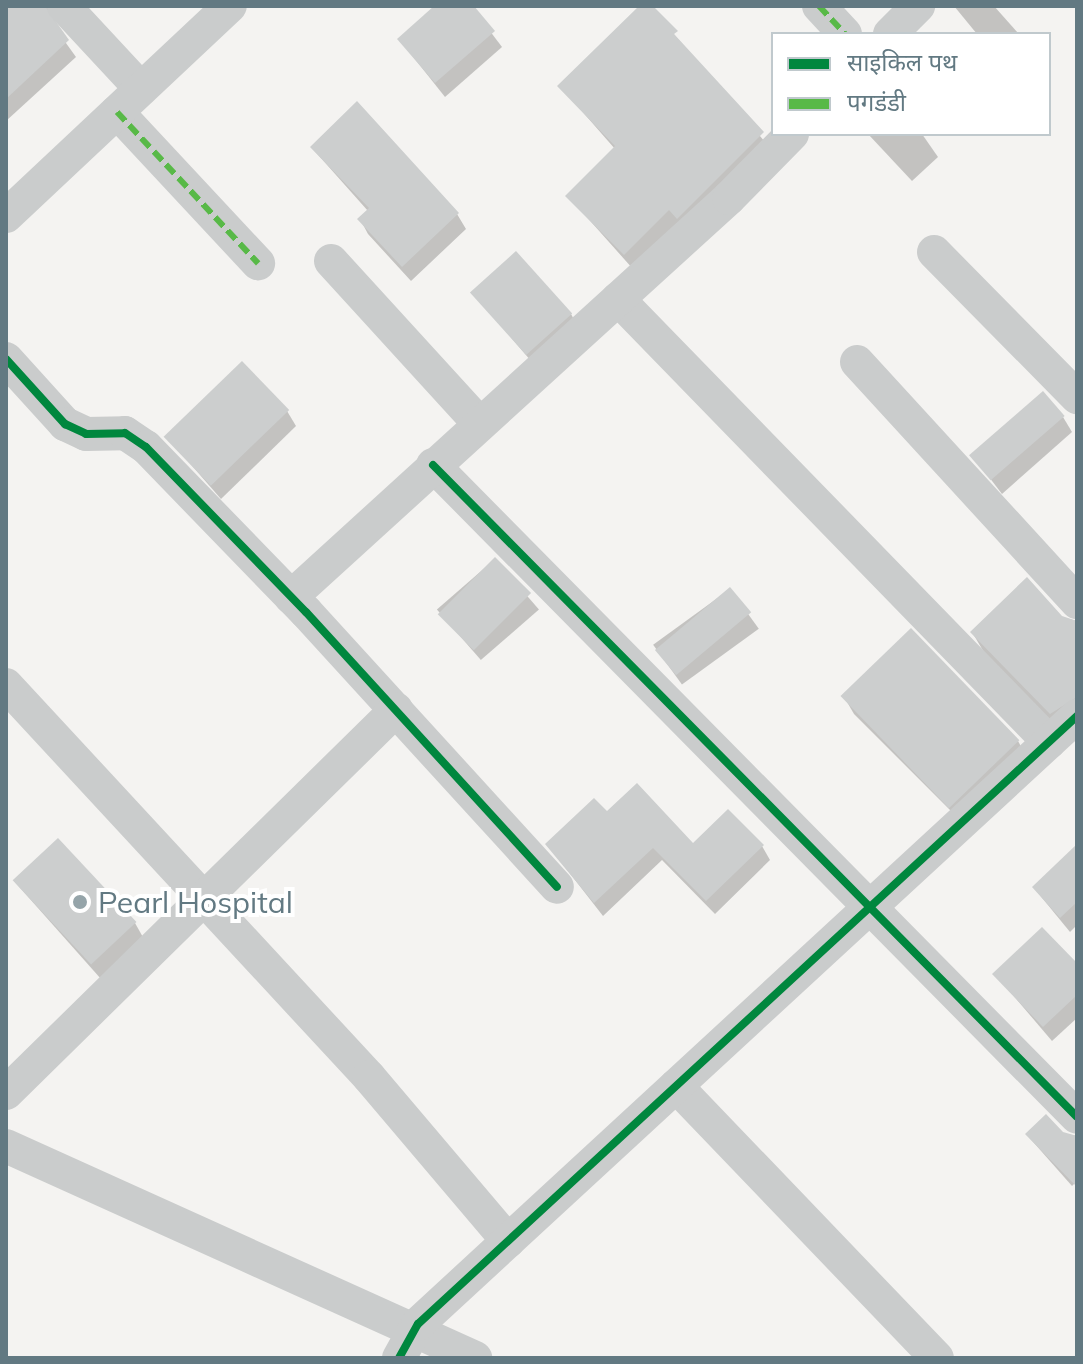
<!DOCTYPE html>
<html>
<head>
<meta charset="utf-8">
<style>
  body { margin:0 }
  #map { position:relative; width:1083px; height:1364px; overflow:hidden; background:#f4f3f1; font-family:Mulish,"Noto Sans Devanagari",sans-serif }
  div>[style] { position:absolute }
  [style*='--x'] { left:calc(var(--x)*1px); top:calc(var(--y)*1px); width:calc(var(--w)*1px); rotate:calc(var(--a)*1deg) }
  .shadow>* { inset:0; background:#0003; transform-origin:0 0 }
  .building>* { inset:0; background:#cccece; transform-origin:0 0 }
  .minor>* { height:34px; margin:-17px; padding:0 17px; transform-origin:17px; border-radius:17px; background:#cacccc }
  .quiet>* { height:6px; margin-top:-3px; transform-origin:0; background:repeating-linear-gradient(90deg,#58b947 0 12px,transparent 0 18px) }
  .cycleway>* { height:8px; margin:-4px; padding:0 4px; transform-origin:4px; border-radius:4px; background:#00873e }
  .dots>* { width:22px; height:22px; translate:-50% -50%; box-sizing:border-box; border:4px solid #fff; border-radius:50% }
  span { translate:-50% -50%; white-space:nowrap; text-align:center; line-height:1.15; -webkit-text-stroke:8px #fff; paint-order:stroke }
  .poi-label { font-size:30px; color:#627982 }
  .left { translate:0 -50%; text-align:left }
  .frame { position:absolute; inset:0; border:8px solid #627982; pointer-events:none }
  .legend { position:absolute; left:771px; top:32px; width:280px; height:104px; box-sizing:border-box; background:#fff; border:2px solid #c0c9cd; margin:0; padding:10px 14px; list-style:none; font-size:24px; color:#627982 }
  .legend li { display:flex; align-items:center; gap:16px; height:40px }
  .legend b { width:40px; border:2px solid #c0c9cd }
</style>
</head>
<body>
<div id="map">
  <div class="shadow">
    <i style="clip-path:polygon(6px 6px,55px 6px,53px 25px,76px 57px,6px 121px)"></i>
    <i style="clip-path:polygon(437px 6px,471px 6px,502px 47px,445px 97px,399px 39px)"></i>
    <i style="clip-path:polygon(642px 6px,650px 6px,771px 149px,633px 269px,568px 196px,615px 149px,560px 86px)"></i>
    <i style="clip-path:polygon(954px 6px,994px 6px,1019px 34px,977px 34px)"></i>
    <i style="clip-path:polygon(868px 134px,922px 134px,938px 157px,912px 181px)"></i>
    <i style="clip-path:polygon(312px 148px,457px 214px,466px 229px,411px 281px,368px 234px,360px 219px,368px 211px)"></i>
    <i style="clip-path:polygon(473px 293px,571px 314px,579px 329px,537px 368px)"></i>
    <i style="clip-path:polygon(287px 411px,296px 426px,221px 499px,167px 437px)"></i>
    <i style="clip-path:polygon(1063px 417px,1072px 432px,1002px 494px,973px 456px)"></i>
    <i style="left:495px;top:559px;width:67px;height:77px;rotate:49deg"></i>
    <i style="left:730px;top:589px;width:49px;height:95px;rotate:54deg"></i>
    <i style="clip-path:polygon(1061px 617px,1077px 621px,1077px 723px,1064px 735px,985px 654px,972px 632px)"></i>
    <i style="clip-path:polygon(843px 695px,1018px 741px,1029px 761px,963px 823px,854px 714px)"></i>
    <i style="clip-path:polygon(607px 814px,693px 846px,762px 846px,770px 860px,715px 914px,662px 860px,603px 916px,547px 844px)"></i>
    <i style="clip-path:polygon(1077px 847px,1077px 925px,1070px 932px,1034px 888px)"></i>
    <i style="clip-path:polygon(14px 881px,135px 923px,144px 939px,101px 979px)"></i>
    <i style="clip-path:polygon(1077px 966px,1077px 1018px,1052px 1041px,995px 974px)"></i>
    <i style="clip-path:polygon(1062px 1133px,1077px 1136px,1077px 1181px,1072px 1186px,1027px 1135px)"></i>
  </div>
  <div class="building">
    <i style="clip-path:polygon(6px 6px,45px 6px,69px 40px,6px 99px)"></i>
    <i style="clip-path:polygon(434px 6px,474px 6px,495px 31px,435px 83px,397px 39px)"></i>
    <i style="clip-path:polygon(639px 6px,653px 6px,678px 31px,674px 34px,764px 132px,677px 219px,669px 210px,624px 255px,565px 196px,615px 146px,557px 86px)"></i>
    <i style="clip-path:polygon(357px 101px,459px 213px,402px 267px,357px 219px,369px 208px,310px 147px)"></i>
    <i style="left:516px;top:251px;width:84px;height:62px;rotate:48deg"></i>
    <i style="left:242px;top:361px;width:68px;height:109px;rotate:46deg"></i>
    <i style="left:1043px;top:391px;width:33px;height:98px;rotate:49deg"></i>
    <i style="left:495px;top:557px;width:51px;height:81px;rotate:45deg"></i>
    <i style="clip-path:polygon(1027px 577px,1062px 616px,1077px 621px,1077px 697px,1050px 714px,970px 632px)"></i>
    <i style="left:730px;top:587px;width:33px;height:98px;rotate:50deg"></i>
    <i style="left:911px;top:628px;width:156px;height:98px;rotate:46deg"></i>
    <i style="clip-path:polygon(637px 783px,693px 843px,728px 809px,764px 845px,706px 901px,653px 848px,594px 903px,545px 844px,594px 798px,607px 811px)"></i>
    <i style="left:58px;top:838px;width:115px;height:62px;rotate:47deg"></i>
    <i style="clip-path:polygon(1077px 844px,1077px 902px,1060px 918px,1032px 887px)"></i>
    <i style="clip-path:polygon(1042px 927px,1077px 963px,1077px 995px,1043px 1027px,992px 974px)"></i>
    <i style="clip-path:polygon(1046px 1114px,1063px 1132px,1077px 1136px,1077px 1187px,1025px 1134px)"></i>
  </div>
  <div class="minor">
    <i style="--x:64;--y:6;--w:113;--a:47.1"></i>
    <i style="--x:819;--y:6;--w:38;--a:47"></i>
    <i style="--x:890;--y:34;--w:40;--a:-45"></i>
    <i style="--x:117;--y:112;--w:207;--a:47"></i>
    <i style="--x:6;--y:216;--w:307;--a:-43.2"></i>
    <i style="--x:934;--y:252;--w:204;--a:45.4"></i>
    <i style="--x:331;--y:261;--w:219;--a:47.6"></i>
    <i style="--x:618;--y:299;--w:618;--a:45.79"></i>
    <i style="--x:6;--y:359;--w:88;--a:47.8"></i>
    <i style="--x:65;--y:424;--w:23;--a:25"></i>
    <i style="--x:86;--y:434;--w:39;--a:-1"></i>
    <i style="--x:125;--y:433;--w:25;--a:34"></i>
    <i style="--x:146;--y:447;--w:230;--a:45.9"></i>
    <i style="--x:306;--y:612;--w:372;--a:47.6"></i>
    <i style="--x:857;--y:362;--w:326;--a:47.5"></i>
    <i style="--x:433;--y:465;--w:916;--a:45.35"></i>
    <i style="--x:291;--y:597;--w:592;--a:-42.33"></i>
    <i style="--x:729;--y:198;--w:90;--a:-45.5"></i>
    <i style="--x:6;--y:685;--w:534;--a:47.2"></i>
    <i style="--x:369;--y:1077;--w:215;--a:49.7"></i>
    <i style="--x:676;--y:1086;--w:377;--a:46.2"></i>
    <i style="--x:6;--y:1093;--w:547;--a:-44.48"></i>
    <i style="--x:6;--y:1146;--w:515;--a:24.32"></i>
    <i style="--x:399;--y:1358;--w:39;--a:-61"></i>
    <i style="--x:418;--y:1324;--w:897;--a:-42.69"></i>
  </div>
  <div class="quiet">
    <i style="--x:819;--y:6;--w:38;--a:47"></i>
    <i style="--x:117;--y:112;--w:207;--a:47"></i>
  </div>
  <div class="cycleway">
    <i style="--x:6;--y:359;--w:88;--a:47.8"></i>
    <i style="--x:65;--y:424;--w:23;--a:25"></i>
    <i style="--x:86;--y:434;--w:39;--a:-1"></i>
    <i style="--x:125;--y:433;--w:25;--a:34"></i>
    <i style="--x:146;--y:447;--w:230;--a:45.9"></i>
    <i style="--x:306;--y:612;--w:372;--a:47.6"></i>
    <i style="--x:433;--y:465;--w:916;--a:45.35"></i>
    <i style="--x:399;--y:1358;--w:39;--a:-61"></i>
    <i style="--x:418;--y:1324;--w:897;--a:-42.69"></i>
  </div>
  <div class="dots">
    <i style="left:80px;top:902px;background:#95a4a9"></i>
  </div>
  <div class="poi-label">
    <span class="left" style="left:98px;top:902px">Pearl Hospital</span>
  </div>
  <div class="frame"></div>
  <ul class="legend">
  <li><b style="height:10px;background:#00873e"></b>साइकिल पथ</li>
  <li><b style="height:10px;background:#58b947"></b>पगडंडी</li>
  </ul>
</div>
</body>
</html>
